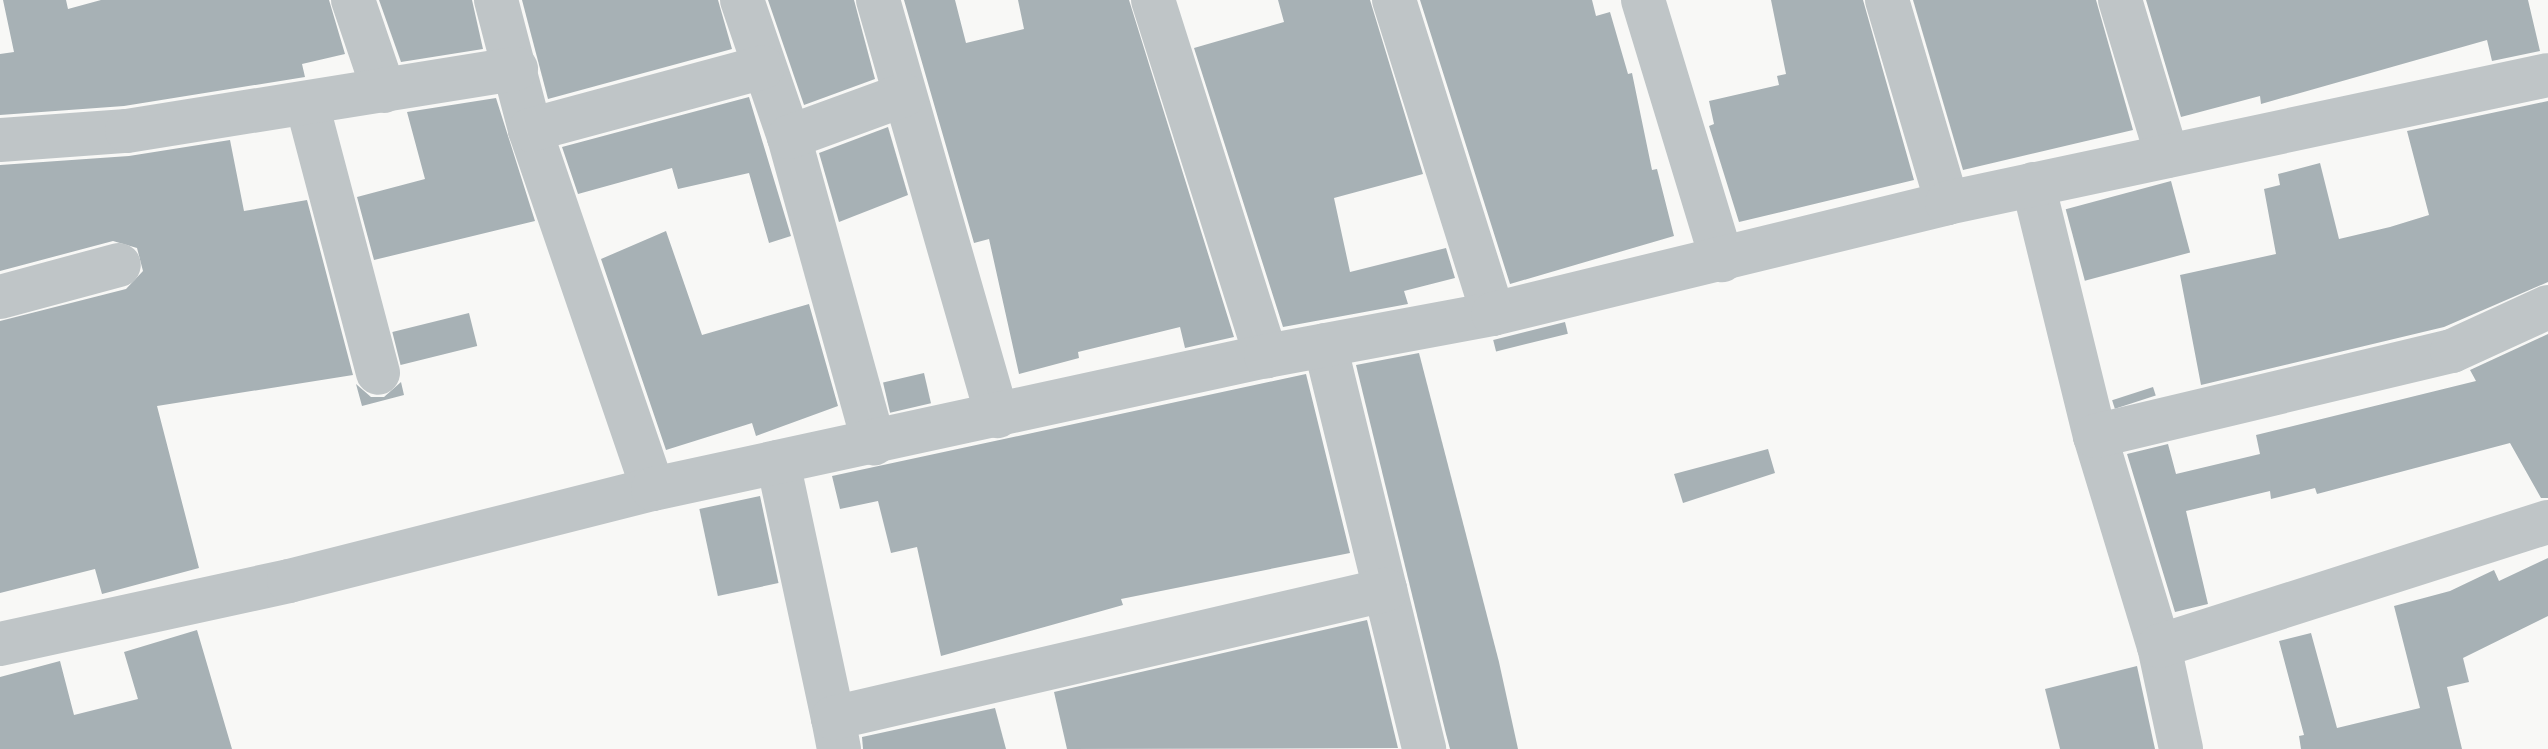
<!DOCTYPE html>
<html>
<head>
<meta charset="utf-8">
<style>
  body { margin:0 }
  #map { position:relative; width:2548px; height:749px; overflow:hidden; background:#f8f8f6; font-family:Cabin,sans-serif }
  div>[style] { position:absolute }
  [style*='--x'] { left:calc(var(--x)*1px); top:calc(var(--y)*1px); width:calc(var(--w)*1px); rotate:calc(var(--a)*1deg) }
  .building>* { inset:0; background:#a7b1b5; transform-origin:0 0 }
  .minor>* { height:44px; margin:-22px; padding:0 22px; transform-origin:22px; border-radius:22px; background:#bfc5c7 }
  span { translate:-50% -50%; white-space:nowrap; text-align:center; line-height:1.15; -webkit-text-stroke:8px #fff; paint-order:stroke }
</style>
</head>
<body>
<div id="map">
  <div class="building">
    <i style="clip-path:polygon(3px 0,66px 0,68px 9px,101px 0,329px 0,345px 54px,302px 64px,305px 77px,124px 106px,0 115px,0 54px,14px 52px)"></i>
    <i style="clip-path:polygon(379px 0,472px 0,483px 49px,401px 62px)"></i>
    <i style="clip-path:polygon(522px 0,718px 0,732px 49px,548px 99px)"></i>
    <i style="clip-path:polygon(768px 0,854px 0,875px 79px,804px 105px)"></i>
    <i style="clip-path:polygon(904px 0,955px 0,966px 43px,1024px 29px,1018px 0,1129px 0,1234px 337px,1185px 348px,1180px 327px,1078px 352px,1079px 358px,1019px 374px,989px 239px,974px 243px)"></i>
    <i style="clip-path:polygon(1278px 0,1370px 0,1423px 174px,1334px 198px,1350px 272px,1446px 248px,1455px 278px,1404px 291px,1408px 304px,1283px 327px,1194px 48px,1284px 22px)"></i>
    <i style="clip-path:polygon(1420px 0,1592px 0,1596px 16px,1610px 12px,1628px 74px,1632px 73px,1652px 170px,1657px 169px,1674px 236px,1510px 284px)"></i>
    <i style="clip-path:polygon(1771px 0,1863px 0,1914px 180px,1739px 222px,1709px 126px,1714px 124px,1709px 101px,1779px 85px,1777px 76px,1786px 74px)"></i>
    <i style="clip-path:polygon(1913px 0,2096px 0,2133px 130px,1963px 170px)"></i>
    <i style="clip-path:polygon(2146px 0,2528px 0,2540px 51px,2492px 61px,2487px 40px,2261px 104px,2260px 96px,2181px 117px)"></i>
    <i style="clip-path:polygon(749px 97px,791px 236px,769px 243px,749px 173px,678px 189px,672px 168px,578px 194px,562px 147px)"></i>
    <i style="clip-path:polygon(496px 98px,535px 221px,374px 260px,357px 197px,425px 179px,407px 112px)"></i>
    <i style="clip-path:polygon(2548px 101px,2548px 282px,2444px 327px,2201px 385px,2180px 275px,2276px 254px,2264px 189px,2280px 185px,2278px 174px,2320px 163px,2339px 239px,2390px 227px,2429px 215px,2407px 131px)"></i>
    <i style="clip-path:polygon(888px 127px,908px 195px,839px 222px,819px 153px)"></i>
    <i style="clip-path:polygon(230px 140px,244px 211px,307px 200px,353px 375px,157px 406px,199px 568px,102px 594px,95px 569px,0 593px,0 321px,126px 289px,143px 271px,137px 248px,113px 241px,0 271px,0 165px,129px 156px)"></i>
    <i style="left:2171px;top:181px;width:74px;height:109px;rotate:75deg"></i>
    <i style="clip-path:polygon(666px 231px,702px 335px,809px 304px,838px 406px,756px 436px,752px 423px,666px 450px,601px 259px)"></i>
    <i style="left:469px;top:313px;width:34px;height:79px;rotate:76deg"></i>
    <i style="left:1565px;top:322px;width:12px;height:74px;rotate:76deg"></i>
    <i style="clip-path:polygon(2548px 334px,2548px 498px,2541px 498px,2510px 443px,2317px 494px,2315px 488px,2271px 499px,2270px 491px,2186px 511px,2208px 604px,2175px 612px,2127px 454px,2168px 444px,2176px 474px,2260px 454px,2256px 435px,2476px 381px,2470px 370px)"></i>
    <i style="clip-path:polygon(1419px 353px,1499px 662px,1518px 749px,1450px 749px,1446px 734px,1356px 365px)"></i>
    <i style="left:924px;top:373px;width:31px;height:42px;rotate:77deg"></i>
    <i style="clip-path:polygon(1306px 374px,1350px 553px,1121px 599px,1123px 605px,941px 656px,917px 547px,891px 553px,878px 501px,840px 509px,832px 476px)"></i>
    <i style="clip-path:polygon(401px 382px,404px 395px,362px 406px,356px 384px,371px 397px,384px 397px)"></i>
    <i style="left:2153px;top:387px;width:9px;height:43px;rotate:72deg"></i>
    <i style="clip-path:polygon(1768px 449px,1775px 473px,1683px 503px,1674px 474px)"></i>
    <i style="left:760px;top:496px;width:89px;height:62px;rotate:78deg"></i>
    <i style="clip-path:polygon(2548px 558px,2548px 616px,2463px 658px,2469px 682px,2447px 687px,2462px 749px,2301px 749px,2299px 736px,2304px 735px,2279px 641px,2311px 633px,2337px 728px,2420px 708px,2394px 606px,2450px 591px,2494px 570px,2499px 581px)"></i>
    <i style="clip-path:polygon(1367px 620px,1398px 748px,1067px 749px,1054px 692px)"></i>
    <i style="clip-path:polygon(197px 630px,232px 749px,0 749px,0 677px,60px 661px,74px 715px,138px 699px,124px 652px)"></i>
    <i style="clip-path:polygon(2137px 666px,2155px 749px,2060px 749px,2045px 689px)"></i>
    <i style="clip-path:polygon(995px 708px,1006px 749px,863px 749px,862px 737px)"></i>
  </div>
  <div class="minor">
    <i style="--x:353;--y:0;--w:96;--a:71.2"></i>
    <i style="--x:496;--y:0;--w:134;--a:75.3"></i>
    <i style="--x:530;--y:130;--w:379;--a:71.1"></i>
    <i style="--x:742;--y:0;--w:145;--a:71.1"></i>
    <i style="--x:789;--y:137;--w:318;--a:74.5"></i>
    <i style="--x:878;--y:0;--w:433;--a:74"></i>
    <i style="--x:1153;--y:0;--w:374;--a:72.4"></i>
    <i style="--x:1394;--y:0;--w:329;--a:72.5"></i>
    <i style="--x:1643;--y:0;--w:272;--a:73.1"></i>
    <i style="--x:1887;--y:0;--w:212;--a:73.5"></i>
    <i style="--x:2120;--y:0;--w:163;--a:73.2"></i>
    <i style="--x:307;--y:104;--w:278;--a:75.2"></i>
    <i style="--x:530;--y:130;--w:241;--a:-15.1"></i>
    <i style="--x:789;--y:137;--w:122;--a:-20.1"></i>
    <i style="--x:0;--y:140;--w:127;--a:-4.1"></i>
    <i style="--x:127;--y:131;--w:394;--a:-9.1"></i>
    <i style="--x:2033;--y:184;--w:260;--a:76.2"></i>
    <i style="--x:2095;--y:436;--w:220;--a:73.1"></i>
    <i style="--x:2159;--y:646;--w:105;--a:77.9"></i>
    <i style="--x:0;--y:297;--w:123;--a:-15.1"></i>
    <i style="--x:1325;--y:345;--w:416;--a:76.2"></i>
    <i style="--x:2095;--y:436;--w:367;--a:-13.4"></i>
    <i style="--x:2452;--y:351;--w:106;--a:-24.6"></i>
    <i style="--x:778;--y:462;--w:262;--a:77.9"></i>
    <i style="--x:0;--y:644;--w:296;--a:-12.3"></i>
    <i style="--x:289;--y:581;--w:375;--a:-14.2"></i>
    <i style="--x:653;--y:489;--w:627;--a:-12.24"></i>
    <i style="--x:1266;--y:356;--w:231;--a:-10.5"></i>
    <i style="--x:1493;--y:314;--w:467;--a:-13.7"></i>
    <i style="--x:1947;--y:203;--w:614;--a:-12.02"></i>
    <i style="--x:2159;--y:646;--w:408;--a:-17.7"></i>
    <i style="--x:839;--y:749;--w:32;--a:-101"></i>
    <i style="--x:833;--y:718;--w:567;--a:-13.06"></i>
  </div>
</div>
</body>
</html>
